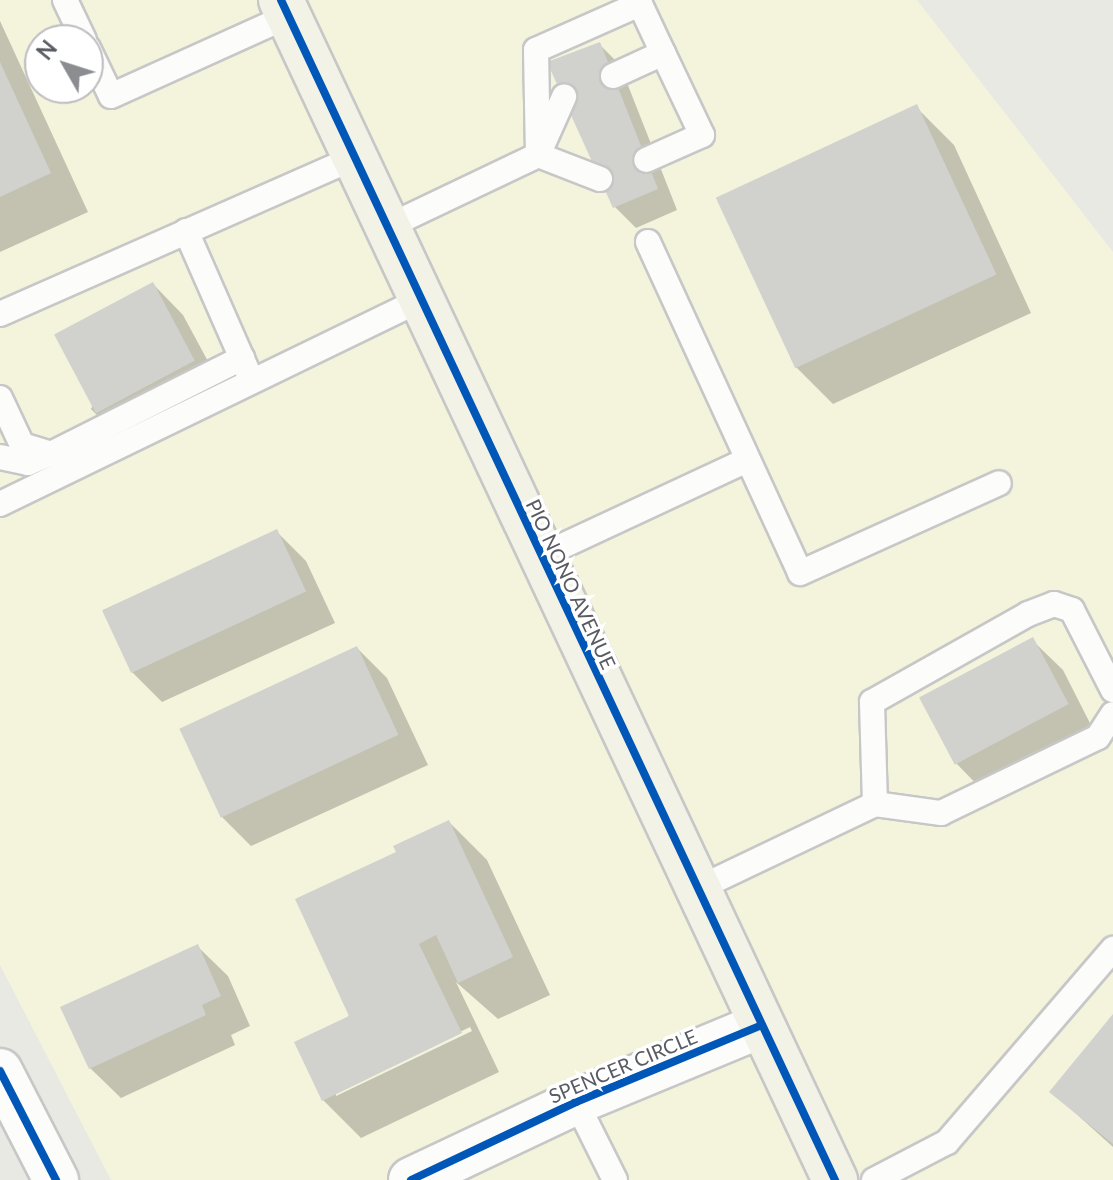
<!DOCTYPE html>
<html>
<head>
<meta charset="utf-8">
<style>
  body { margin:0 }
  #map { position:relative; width:1113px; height:1180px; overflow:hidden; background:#e9e9e4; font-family:Lato,sans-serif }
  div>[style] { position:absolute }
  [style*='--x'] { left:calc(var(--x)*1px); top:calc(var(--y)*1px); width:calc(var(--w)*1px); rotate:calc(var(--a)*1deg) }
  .commercial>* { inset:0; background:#f4f3dc }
  .shadow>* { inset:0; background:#0003 }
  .building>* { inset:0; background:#d1d1ce; transform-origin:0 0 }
  .roads { filter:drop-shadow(2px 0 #c6c7c6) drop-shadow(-2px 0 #c6c7c6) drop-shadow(0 2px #c6c7c6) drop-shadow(0 -2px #c6c7c6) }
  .lane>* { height:24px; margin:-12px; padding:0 12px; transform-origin:12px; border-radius:12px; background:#fcfcfb }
  .street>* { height:44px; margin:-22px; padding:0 22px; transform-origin:22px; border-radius:22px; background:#fcfcfb }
  .primary>* { height:44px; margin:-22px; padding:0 22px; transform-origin:22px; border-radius:22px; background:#f2f2e7 }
  .cycleway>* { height:8px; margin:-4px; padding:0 4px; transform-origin:4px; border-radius:4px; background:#0057b8 }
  span { translate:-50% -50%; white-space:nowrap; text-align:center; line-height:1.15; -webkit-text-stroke:7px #fff; paint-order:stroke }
  .street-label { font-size:20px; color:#595b62 }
  .north { position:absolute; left:24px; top:24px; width:80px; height:80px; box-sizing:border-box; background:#fff; border:2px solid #bdbdc0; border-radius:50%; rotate:309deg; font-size:22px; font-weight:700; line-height:32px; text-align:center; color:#595b62 }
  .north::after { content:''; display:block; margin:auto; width:28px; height:36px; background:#8b8d90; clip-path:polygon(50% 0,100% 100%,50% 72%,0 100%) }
</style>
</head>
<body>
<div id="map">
  <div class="commercial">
    <i style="clip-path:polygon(evenodd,0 0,917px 0,1113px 252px,1113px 1180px,111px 1180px,0 965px,0 0,40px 40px,88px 40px,88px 88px,40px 88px,40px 40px)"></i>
  </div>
  <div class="shadow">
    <i style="clip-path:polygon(0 21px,88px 212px,0 252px)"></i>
    <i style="clip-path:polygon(599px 44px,620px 65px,677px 210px,636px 228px,615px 207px)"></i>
    <i style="clip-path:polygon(916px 107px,954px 145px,1031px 313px,833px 404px,795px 366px)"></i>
    <i style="clip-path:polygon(153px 284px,183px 315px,224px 391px,121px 440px,91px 409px)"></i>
    <i style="clip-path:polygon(276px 531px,306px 561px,335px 623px,162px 702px,132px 672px,103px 610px)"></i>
    <i style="clip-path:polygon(1032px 640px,1063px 670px,1096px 735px,986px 794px,956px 763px)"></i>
    <i style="clip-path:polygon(357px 648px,387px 678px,428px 765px,251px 846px,221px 816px)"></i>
    <i style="clip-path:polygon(evenodd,449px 822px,487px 860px,550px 995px,498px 1019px,456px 982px,499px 1072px,361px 1138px,323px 1100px,398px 853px,449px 822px,470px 1027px,472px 1031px,336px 1096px,336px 1092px,470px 1027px)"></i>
    <i style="clip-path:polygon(197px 946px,228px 976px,250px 1026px,231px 1035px,235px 1045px,121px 1098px,90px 1068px)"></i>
    <i style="clip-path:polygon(1113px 1017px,1113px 1147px,1052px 1092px)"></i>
  </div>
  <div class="building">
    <i style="clip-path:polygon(600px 42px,658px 189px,613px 208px,547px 62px)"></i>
    <i style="clip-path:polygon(0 62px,51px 173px,0 197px)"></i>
    <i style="left:917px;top:104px;width:188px;height:222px;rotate:65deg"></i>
    <i style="left:153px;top:282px;width:89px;height:112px;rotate:62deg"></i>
    <i style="left:277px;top:529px;width:69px;height:193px;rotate:65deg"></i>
    <i style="left:1033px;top:637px;width:76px;height:129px;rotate:62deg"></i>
    <i style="left:357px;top:646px;width:98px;height:196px;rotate:65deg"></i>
    <i style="clip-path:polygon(449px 820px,513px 957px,458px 983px,436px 935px,419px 944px,462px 1033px,322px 1101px,294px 1042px,349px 1016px,295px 899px,396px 852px,393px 846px)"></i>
    <i style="clip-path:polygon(198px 944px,221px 996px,202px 1005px,206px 1015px,89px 1069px,60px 1007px)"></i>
    <i style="clip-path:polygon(1113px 1014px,1113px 1144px,1049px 1092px)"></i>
  </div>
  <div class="roads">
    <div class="lane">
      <i style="--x:65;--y:0;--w:44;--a:64.6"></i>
      <i style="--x:88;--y:48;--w:53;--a:64.4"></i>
      <i style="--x:111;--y:96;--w:194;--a:-24.3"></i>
      <i style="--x:613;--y:76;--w:55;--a:-24.7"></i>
      <i style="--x:663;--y:53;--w:91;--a:64.6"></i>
      <i style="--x:702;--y:135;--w:61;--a:155.9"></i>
      <i style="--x:600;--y:179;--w:66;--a:-158.8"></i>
      <i style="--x:538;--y:155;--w:105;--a:-91.1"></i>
      <i style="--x:536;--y:50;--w:114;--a:-23.9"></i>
      <i style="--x:640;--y:4;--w:54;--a:64.9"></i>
      <i style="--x:385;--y:228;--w:170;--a:-25.5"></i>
      <i style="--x:538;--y:155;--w:64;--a:-65.9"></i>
      <i style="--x:186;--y:231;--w:154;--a:66.3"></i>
      <i style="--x:648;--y:242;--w:364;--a:65.3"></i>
      <i style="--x:800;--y:573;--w:218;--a:-24.3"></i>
      <i style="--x:0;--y:314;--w:385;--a:-23.8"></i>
      <i style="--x:0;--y:398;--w:52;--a:64.9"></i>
      <i style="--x:22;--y:445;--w:30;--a:17"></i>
      <i style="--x:51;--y:454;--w:214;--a:-26.7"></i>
      <i style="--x:0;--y:457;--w:29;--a:12"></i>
      <i style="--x:28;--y:463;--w:21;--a:-23"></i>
      <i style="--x:0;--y:504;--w:467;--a:-25.9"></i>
      <i style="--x:541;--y:556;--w:227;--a:-25"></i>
      <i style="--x:875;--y:804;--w:102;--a:-91.7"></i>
      <i style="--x:872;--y:702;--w:179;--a:-29.4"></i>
      <i style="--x:1028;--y:614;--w:28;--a:-21"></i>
      <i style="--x:1054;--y:604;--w:19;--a:18"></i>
      <i style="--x:1072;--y:610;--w:90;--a:62.9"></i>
      <i style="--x:697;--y:889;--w:197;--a:-25.5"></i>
      <i style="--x:875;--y:804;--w:67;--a:7.8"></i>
      <i style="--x:941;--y:813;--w:174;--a:-25.8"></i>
      <i style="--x:1098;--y:737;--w:27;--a:-57"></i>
      <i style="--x:576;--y:1102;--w:87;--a:63.4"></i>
      <i style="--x:874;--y:1180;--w:82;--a:-27.5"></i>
      <i style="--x:947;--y:1142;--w:255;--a:-49.3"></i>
    </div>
    <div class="street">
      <i style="--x:0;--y:1071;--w:123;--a:62.8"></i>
      <i style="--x:411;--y:1180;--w:183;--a:-25.3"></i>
      <i style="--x:576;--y:1102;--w:201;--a:-22.5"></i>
    </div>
    <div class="primary">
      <i style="--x:281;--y:0;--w:1304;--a:64.85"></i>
    </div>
  </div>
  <div class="cycleway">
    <i style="--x:281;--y:0;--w:1304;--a:64.85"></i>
    <i style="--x:0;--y:1071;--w:123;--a:62.8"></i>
    <i style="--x:411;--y:1180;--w:183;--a:-25.3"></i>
    <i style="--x:576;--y:1102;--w:201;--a:-22.5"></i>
  </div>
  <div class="street-label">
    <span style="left:571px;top:584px;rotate:65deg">PIO NONO AVENUE</span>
    <span style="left:623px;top:1066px;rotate:-23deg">SPENCER CIRCLE</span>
  </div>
  <div class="north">N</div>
</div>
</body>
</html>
